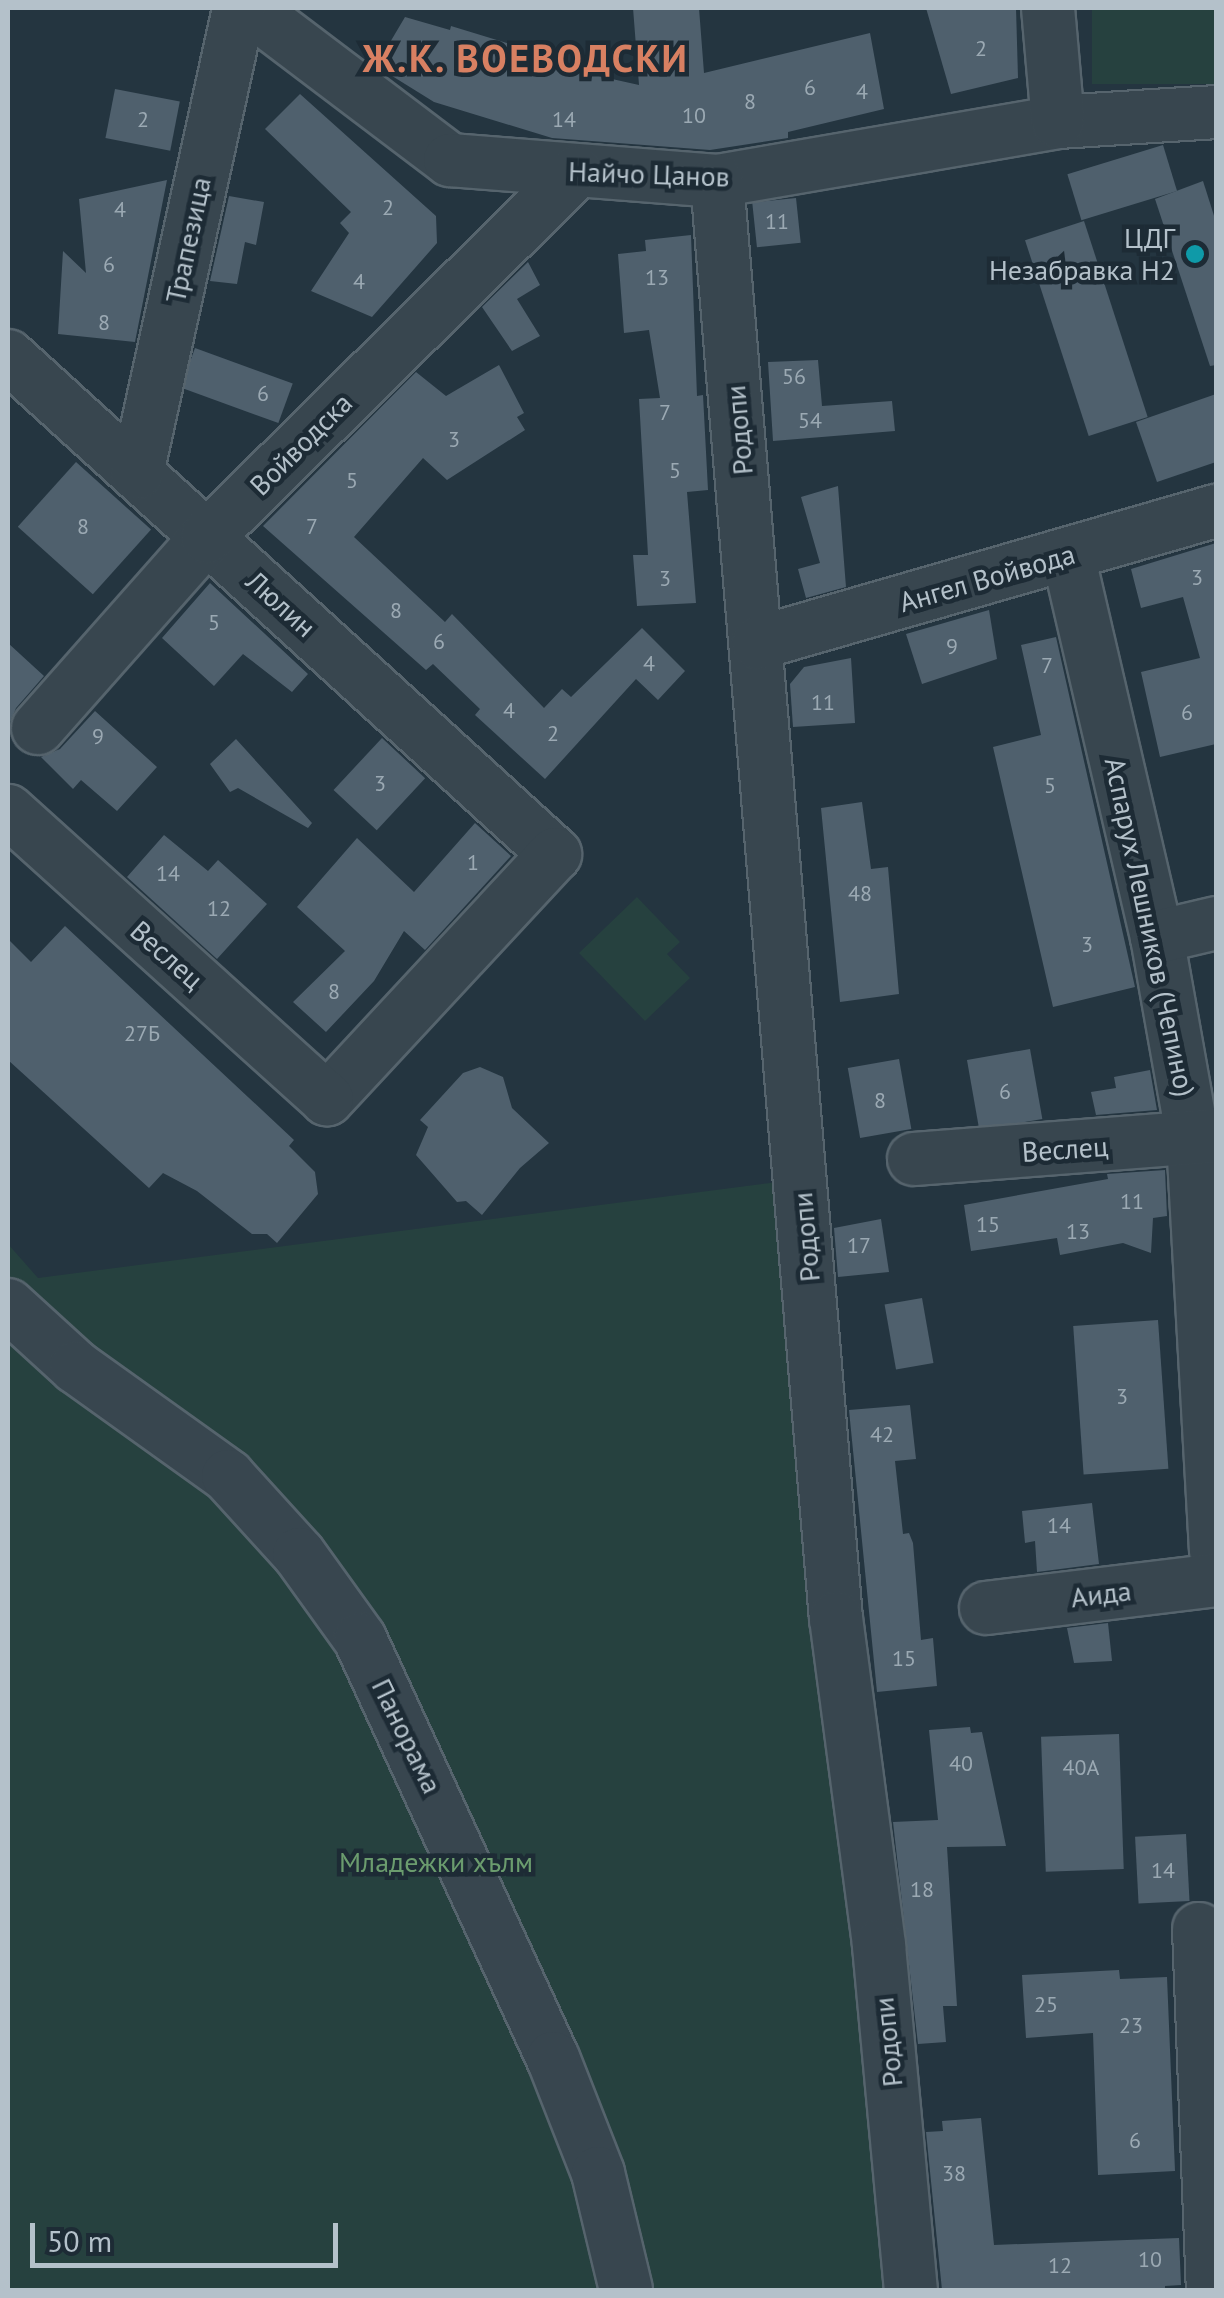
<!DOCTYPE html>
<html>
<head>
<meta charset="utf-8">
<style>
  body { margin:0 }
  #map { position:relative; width:1224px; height:2298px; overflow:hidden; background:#243540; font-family:"PT Sans",sans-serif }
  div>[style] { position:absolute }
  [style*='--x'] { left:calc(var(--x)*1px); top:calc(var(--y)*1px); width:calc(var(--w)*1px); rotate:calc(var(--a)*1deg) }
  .green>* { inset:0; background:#26413f; transform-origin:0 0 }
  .building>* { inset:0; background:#4f606d; transform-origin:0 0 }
  .roads { filter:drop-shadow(2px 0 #56646d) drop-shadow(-2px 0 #56646d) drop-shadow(0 2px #56646d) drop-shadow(0 -2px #56646d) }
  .minor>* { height:52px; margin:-26px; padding:0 26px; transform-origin:26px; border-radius:26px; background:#38464f }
  .dots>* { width:28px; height:28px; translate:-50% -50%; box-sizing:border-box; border:5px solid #1d2b35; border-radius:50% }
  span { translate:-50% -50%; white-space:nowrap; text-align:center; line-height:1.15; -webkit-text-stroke:9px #1d2b35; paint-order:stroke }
  .number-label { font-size:22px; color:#9ba9b3 }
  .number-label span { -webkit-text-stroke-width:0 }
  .street-label { font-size:28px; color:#b4c1ca }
  .poi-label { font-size:28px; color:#b4c1ca }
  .right { translate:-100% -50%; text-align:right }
  .park-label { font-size:28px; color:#6b9c6e }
  .district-label { font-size:38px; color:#d88062; font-weight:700; letter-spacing:2.5px }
  .frame { position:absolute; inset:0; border:10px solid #b4c1ca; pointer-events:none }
  .scale { position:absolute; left:30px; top:2223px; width:308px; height:45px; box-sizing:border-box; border:5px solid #b4c1ca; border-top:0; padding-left:12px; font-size:30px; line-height:35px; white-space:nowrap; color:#b4c1ca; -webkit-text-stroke:8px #1d2b35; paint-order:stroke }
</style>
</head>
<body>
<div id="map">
  <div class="green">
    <i style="left:1092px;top:8px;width:124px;height:76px"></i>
    <i style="clip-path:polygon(637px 897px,680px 942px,667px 954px,690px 978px,645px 1021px,579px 953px)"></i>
    <i style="clip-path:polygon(801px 1179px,915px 2290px,8px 2290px,8px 1244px,38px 1278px)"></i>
  </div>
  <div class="building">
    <i style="clip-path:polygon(633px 8px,699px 8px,704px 73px,870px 33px,884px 109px,788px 132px,788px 138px,710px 150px,552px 138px,434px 102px,376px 66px,405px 17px,450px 30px,451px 26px,543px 54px,540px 63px,639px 85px)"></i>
    <i style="clip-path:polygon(926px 8px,1016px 8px,1018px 78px,951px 94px)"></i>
    <i style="left:115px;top:89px;width:66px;height:50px;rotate:11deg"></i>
    <i style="clip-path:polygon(300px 94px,436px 216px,437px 243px,372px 317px,311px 291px,349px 233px,340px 223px,351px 212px,265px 129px)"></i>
    <i style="left:1163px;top:145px;width:48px;height:100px;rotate:73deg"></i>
    <i style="clip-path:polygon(167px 180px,135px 342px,58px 334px,63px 251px,86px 273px,79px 199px)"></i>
    <i style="clip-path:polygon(1203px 181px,1216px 222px,1216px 365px,1210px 366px,1155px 199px)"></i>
    <i style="clip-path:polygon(229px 196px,264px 202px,256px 245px,245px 242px,237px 284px,210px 281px)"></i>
    <i style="left:796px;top:198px;width:45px;height:44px;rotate:84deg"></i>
    <i style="left:1084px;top:221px;width:206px;height:62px;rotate:72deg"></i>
    <i style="clip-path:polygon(691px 235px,697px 396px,703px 395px,708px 490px,687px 492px,696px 603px,637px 606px,633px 555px,648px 555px,639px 399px,660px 398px,649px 330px,624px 333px,618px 254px,646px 251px,645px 240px)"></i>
    <i style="clip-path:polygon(528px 262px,540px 285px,517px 299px,540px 336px,512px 351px,482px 307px)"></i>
    <i style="left:195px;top:348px;width:104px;height:42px;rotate:20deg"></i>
    <i style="clip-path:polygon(818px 360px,822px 406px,892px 401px,895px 431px,773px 441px,768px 362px)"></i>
    <i style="clip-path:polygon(499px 365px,524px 413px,517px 417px,525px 430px,447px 480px,423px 458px,354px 537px,445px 622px,452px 614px,544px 708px,562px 689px,571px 697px,642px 628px,685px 671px,658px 700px,636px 679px,545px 779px,475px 715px,480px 709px,433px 664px,426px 670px,263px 526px,416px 372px,446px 396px)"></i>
    <i style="clip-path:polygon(1216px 394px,1216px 462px,1157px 482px,1136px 422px)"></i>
    <i style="left:76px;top:462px;width:101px;height:87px;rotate:42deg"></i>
    <i style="clip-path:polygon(838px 486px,846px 587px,806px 598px,798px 569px,820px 563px,801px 497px)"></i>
    <i style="clip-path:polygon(1216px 543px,1216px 744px,1160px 757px,1141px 672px,1200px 658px,1183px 597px,1141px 608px,1131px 569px)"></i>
    <i style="clip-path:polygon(210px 583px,308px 674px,292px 692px,243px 654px,214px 686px,162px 638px)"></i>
    <i style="clip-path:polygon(989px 610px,997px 659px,922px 684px,906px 634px)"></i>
    <i style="clip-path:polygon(1056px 637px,1135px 987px,1053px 1007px,993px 747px,1041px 735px,1021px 645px)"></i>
    <i style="clip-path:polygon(8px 643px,44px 676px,16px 708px,9px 725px)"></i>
    <i style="clip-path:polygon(851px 658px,855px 723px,793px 727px,790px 684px,804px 667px)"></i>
    <i style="clip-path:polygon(95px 711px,157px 767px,117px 811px,81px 780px,73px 789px,41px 757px,60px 749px)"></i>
    <i style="left:382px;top:738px;width:59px;height:71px;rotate:43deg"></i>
    <i style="clip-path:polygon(236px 739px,312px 823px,308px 828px,238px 788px,230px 792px,210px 764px)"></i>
    <i style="clip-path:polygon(862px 802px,871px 869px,888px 867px,899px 994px,840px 1002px,821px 808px)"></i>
    <i style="clip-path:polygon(475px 823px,511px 856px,425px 950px,404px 931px,374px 981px,326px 1032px,293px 1002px,345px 951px,297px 907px,357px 838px,414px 892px)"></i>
    <i style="clip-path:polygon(164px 835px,208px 871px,218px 860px,267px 904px,217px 959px,127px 877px)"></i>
    <i style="clip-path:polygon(65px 926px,294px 1140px,289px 1146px,315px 1172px,318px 1194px,277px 1243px,267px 1234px,252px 1234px,197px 1191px,163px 1173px,149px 1188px,8px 1060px,8px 939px,31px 962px)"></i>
    <i style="left:1030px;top:1049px;width:71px;height:64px;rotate:80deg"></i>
    <i style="left:899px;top:1059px;width:71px;height:52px;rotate:80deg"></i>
    <i style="clip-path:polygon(480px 1067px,503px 1077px,512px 1108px,549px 1143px,520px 1168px,482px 1215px,466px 1201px,457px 1202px,416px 1155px,428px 1127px,420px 1120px,463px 1073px)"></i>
    <i style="clip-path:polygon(1150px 1070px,1157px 1110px,1096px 1115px,1091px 1092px,1116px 1088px,1114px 1077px)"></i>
    <i style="clip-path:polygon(1165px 1170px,1167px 1216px,1153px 1218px,1151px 1253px,1123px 1243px,1060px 1255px,1057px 1238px,971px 1251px,964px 1205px,1108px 1179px,1107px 1174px)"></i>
    <i style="clip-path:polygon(881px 1219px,889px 1272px,838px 1277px,834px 1228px)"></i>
    <i style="left:922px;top:1298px;width:66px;height:38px;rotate:80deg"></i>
    <i style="left:1158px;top:1320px;width:149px;height:85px;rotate:86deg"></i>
    <i style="clip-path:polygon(910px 1405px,916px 1459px,895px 1461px,903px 1534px,909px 1533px,913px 1543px,921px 1640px,933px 1638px,937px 1686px,877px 1692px,849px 1410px)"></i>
    <i style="clip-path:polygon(1092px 1503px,1099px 1564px,1037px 1572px,1035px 1541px,1025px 1543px,1022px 1511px)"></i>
    <i style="clip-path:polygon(1108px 1623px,1112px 1661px,1074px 1663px,1067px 1628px)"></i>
    <i style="clip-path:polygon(970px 1727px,971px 1733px,982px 1732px,1006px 1846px,947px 1847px,957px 2006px,943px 2006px,946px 2042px,918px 2044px,893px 1822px,938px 1820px,929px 1730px)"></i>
    <i style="left:1119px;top:1734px;width:135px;height:78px;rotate:88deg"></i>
    <i style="left:1186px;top:1834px;width:67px;height:51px;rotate:87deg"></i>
    <i style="clip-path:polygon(1119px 1970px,1120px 1979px,1167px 1977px,1175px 2171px,1098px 2175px,1093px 2033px,1026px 2038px,1022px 1975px)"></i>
    <i style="clip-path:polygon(981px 2118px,994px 2245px,1179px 2238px,1181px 2285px,1165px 2286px,1165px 2290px,942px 2290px,926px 2132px,943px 2131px,942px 2121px)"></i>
  </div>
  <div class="roads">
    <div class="minor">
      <i style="--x:249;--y:8;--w:252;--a:37.1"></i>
      <i style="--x:450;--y:160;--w:268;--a:4.5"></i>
      <i style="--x:717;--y:181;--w:346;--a:-9.8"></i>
      <i style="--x:1058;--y:122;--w:158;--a:-3.6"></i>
      <i style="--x:1048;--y:8;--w:114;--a:85"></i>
      <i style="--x:717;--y:181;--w:1442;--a:85.27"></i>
      <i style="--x:836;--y:1618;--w:331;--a:82.5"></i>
      <i style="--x:879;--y:1946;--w:345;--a:84.7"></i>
      <i style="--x:8;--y:356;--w:740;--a:42.32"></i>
      <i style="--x:555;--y:854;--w:335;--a:132.9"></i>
      <i style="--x:327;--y:1099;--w:430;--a:-137.9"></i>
      <i style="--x:137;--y:473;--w:476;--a:-77.6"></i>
      <i style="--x:1068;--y:555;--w:392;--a:76.9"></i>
      <i style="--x:1157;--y:937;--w:206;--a:79.9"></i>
      <i style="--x:1193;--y:1140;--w:412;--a:86.8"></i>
      <i style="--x:758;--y:643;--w:477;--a:-16.1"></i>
      <i style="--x:38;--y:728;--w:255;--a:-48.5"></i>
      <i style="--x:207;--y:537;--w:519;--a:-44.69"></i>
      <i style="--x:1157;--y:937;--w:61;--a:-13.3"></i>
      <i style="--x:914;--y:1159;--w:303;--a:-4.4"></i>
      <i style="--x:8;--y:1305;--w:92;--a:42.4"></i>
      <i style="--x:76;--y:1367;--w:187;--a:35.6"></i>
      <i style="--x:228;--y:1476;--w:105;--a:47.7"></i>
      <i style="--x:299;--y:1554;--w:105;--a:54.3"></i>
      <i style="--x:360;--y:1639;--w:461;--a:65.3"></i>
      <i style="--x:553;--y:2058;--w:123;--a:68.6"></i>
      <i style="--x:598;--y:2173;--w:120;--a:76.5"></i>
      <i style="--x:986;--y:1608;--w:232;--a:-6.9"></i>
      <i style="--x:1199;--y:1929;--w:361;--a:87.8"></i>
    </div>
  </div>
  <div class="dots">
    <i style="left:1195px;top:254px;background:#0f9aa8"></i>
  </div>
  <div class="number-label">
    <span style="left:981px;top:49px">2</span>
    <span style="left:810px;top:88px">6</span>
    <span style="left:862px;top:92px">4</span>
    <span style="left:750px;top:102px">8</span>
    <span style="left:694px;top:116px">10</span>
    <span style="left:143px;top:120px">2</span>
    <span style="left:564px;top:120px">14</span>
    <span style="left:388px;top:208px">2</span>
    <span style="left:120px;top:210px">4</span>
    <span style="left:777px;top:222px">11</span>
    <span style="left:109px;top:265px">6</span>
    <span style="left:657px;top:278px">13</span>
    <span style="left:359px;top:282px">4</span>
    <span style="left:104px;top:323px">8</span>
    <span style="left:794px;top:377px">56</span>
    <span style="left:263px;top:394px">6</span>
    <span style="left:665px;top:413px">7</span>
    <span style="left:810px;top:421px">54</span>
    <span style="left:454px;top:440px">3</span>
    <span style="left:675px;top:471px">5</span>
    <span style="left:352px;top:481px">5</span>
    <span style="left:83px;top:527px">8</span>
    <span style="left:312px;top:527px">7</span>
    <span style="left:1197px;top:578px">3</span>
    <span style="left:665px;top:579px">3</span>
    <span style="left:396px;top:611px">8</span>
    <span style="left:214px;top:623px">5</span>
    <span style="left:439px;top:642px">6</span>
    <span style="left:952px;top:647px">9</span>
    <span style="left:649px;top:664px">4</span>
    <span style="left:1047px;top:666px">7</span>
    <span style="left:823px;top:703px">11</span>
    <span style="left:509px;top:711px">4</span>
    <span style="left:1187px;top:713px">6</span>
    <span style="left:553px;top:734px">2</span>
    <span style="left:98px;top:737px">9</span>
    <span style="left:380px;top:784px">3</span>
    <span style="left:1050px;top:786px">5</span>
    <span style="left:473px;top:863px">1</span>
    <span style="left:168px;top:874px">14</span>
    <span style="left:860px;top:894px">48</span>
    <span style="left:219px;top:909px">12</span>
    <span style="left:1087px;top:945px">3</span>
    <span style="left:334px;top:992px">8</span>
    <span style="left:142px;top:1034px">27Б</span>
    <span style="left:1005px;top:1092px">6</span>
    <span style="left:880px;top:1101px">8</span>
    <span style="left:1132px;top:1202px">11</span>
    <span style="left:988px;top:1225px">15</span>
    <span style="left:1078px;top:1232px">13</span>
    <span style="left:859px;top:1246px">17</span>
    <span style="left:1122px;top:1397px">3</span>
    <span style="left:882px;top:1435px">42</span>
    <span style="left:1059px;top:1526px">14</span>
    <span style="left:904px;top:1659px">15</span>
    <span style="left:961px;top:1764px">40</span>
    <span style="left:1081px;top:1768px">40А</span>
    <span style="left:1163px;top:1871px">14</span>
    <span style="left:922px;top:1890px">18</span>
    <span style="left:1046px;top:2005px">25</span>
    <span style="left:1131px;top:2026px">23</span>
    <span style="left:1135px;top:2141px">6</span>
    <span style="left:954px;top:2174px">38</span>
    <span style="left:1150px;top:2260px">10</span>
    <span style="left:1060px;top:2266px">12</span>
  </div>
  <div class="street-label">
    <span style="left:649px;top:174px;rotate:2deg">Найчо Цанов</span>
    <span style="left:188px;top:240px;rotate:-78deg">Трапезица</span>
    <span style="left:739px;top:430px;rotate:-95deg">Родопи</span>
    <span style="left:301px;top:444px;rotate:-45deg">Войводска</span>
    <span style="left:987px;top:578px;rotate:-16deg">Ангел Войвода</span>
    <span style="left:281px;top:604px;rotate:42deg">Люлин</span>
    <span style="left:1150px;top:927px;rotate:78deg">Аспарух Лешников (Чепино)</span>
    <span style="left:167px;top:955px;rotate:42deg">Веслец</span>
    <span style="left:1065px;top:1149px;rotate:-4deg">Веслец</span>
    <span style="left:806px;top:1237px;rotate:-95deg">Родопи</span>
    <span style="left:1101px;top:1594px;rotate:-7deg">Аида</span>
    <span style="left:407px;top:1736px;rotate:64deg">Панорама</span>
    <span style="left:888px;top:2042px;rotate:-96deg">Родопи</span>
  </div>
  <div class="poi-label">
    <span class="right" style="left:1175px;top:254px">ЦДГ<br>Незабравка Н2</span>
  </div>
  <div class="park-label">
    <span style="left:436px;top:1862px">Младежки хълм</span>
  </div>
  <div class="district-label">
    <span style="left:526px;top:58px">Ж.К. ВОЕВОДСКИ</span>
  </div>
  <div class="frame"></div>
  <div class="scale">50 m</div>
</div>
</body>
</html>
